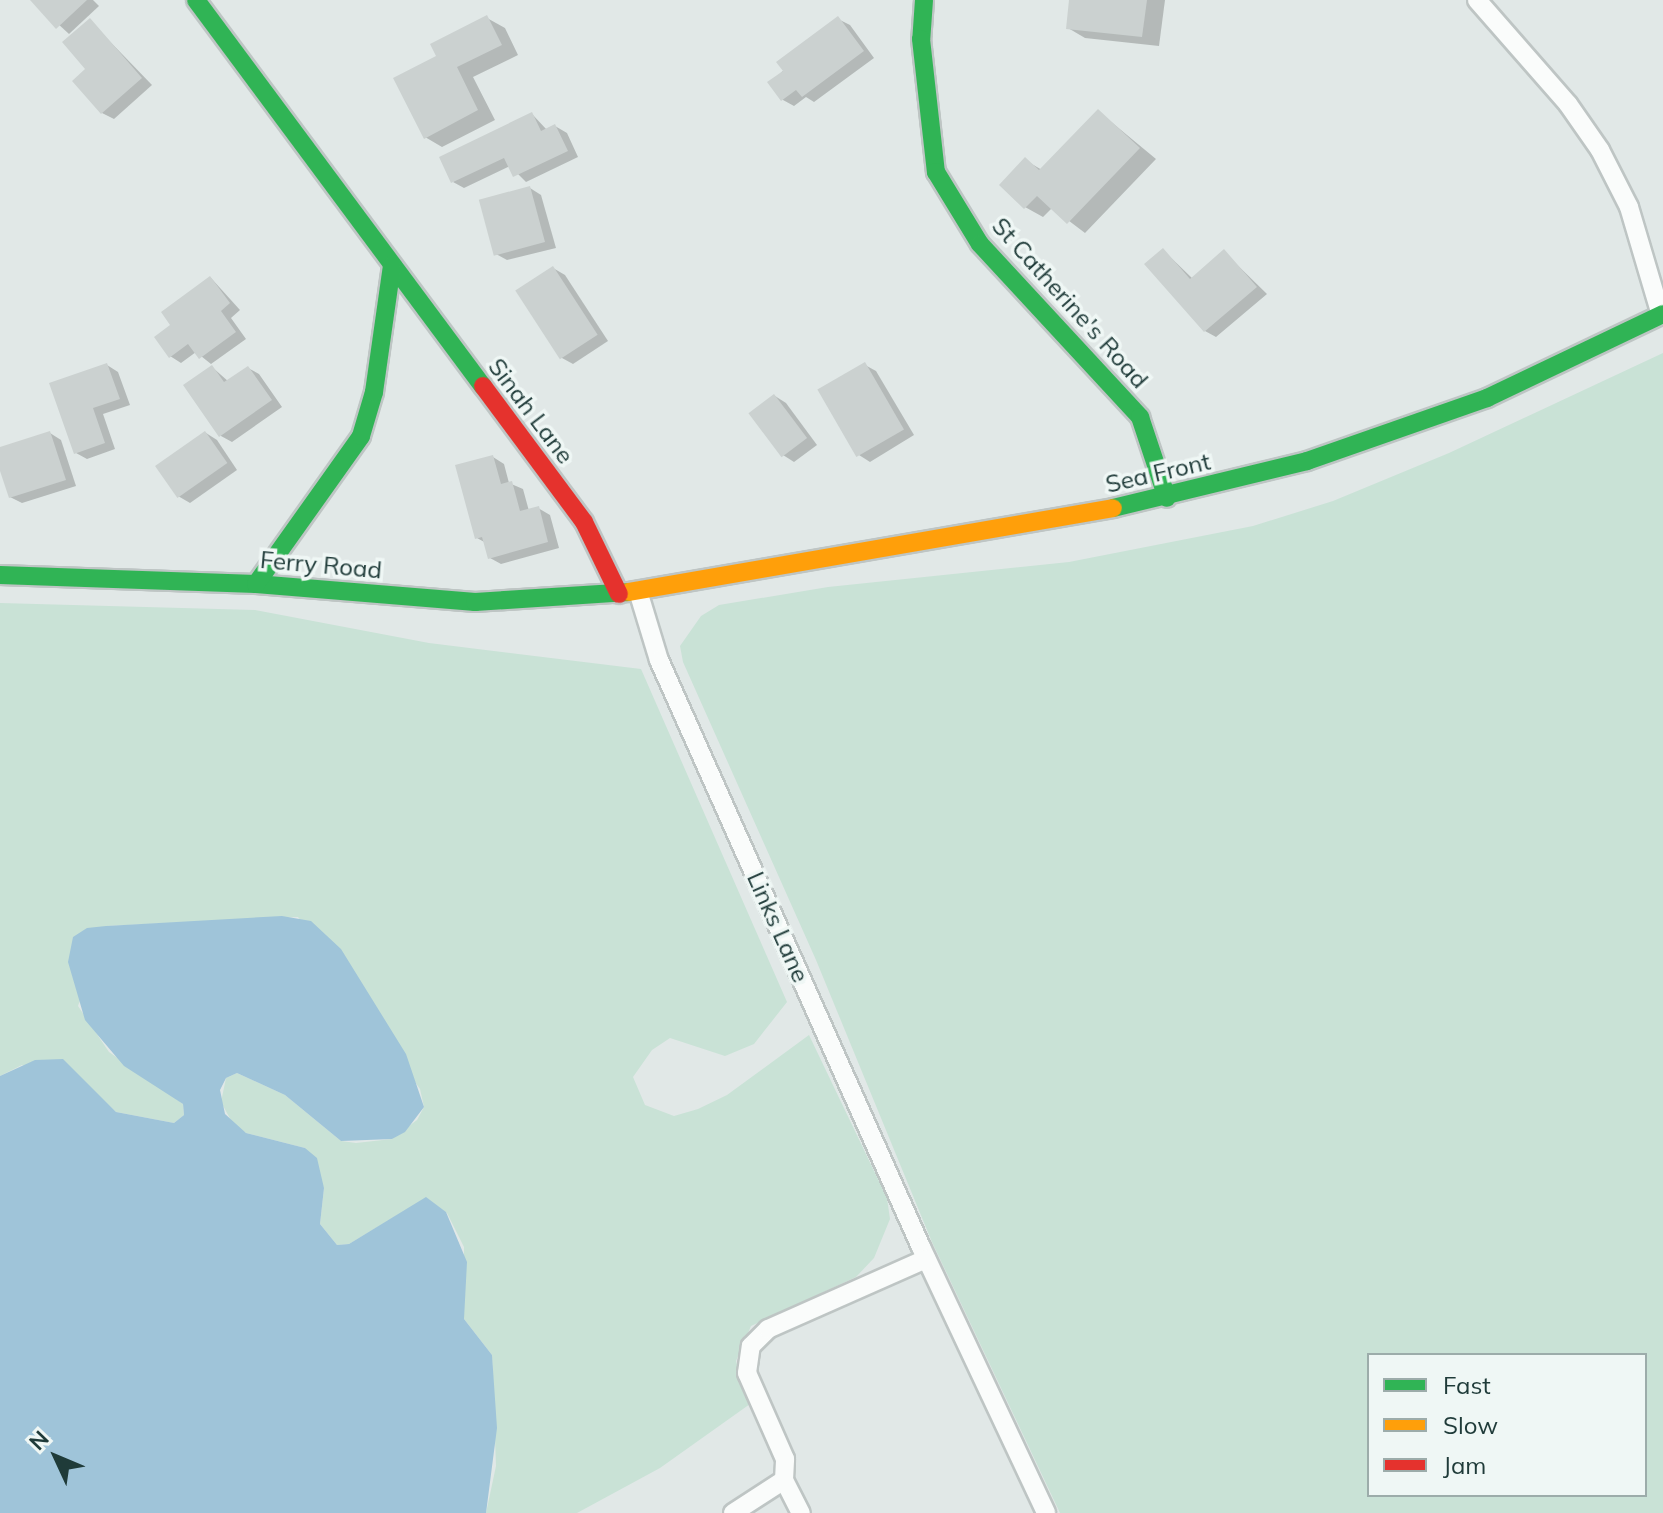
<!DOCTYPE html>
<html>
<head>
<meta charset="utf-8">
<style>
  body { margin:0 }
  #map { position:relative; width:1663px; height:1513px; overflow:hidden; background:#e1e8e7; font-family:Mulish,sans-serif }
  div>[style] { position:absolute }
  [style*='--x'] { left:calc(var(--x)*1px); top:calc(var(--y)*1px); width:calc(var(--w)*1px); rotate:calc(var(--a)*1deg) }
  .green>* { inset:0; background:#c9e2d6 }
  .water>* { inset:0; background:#9fc4d9 }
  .shadow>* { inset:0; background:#0003 }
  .building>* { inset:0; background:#cbd1d0; transform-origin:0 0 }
  .roads { filter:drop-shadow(2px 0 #bec5c4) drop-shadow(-2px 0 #bec5c4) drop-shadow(0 2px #bec5c4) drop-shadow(0 -2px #bec5c4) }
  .lane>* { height:18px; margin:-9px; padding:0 9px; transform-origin:9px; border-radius:9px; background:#fafcfb }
  .fast>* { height:18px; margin:-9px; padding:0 9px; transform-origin:9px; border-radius:9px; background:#30b455 }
  .slow>* { height:18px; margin:-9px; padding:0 9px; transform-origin:9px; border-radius:9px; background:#ff9f0a }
  .jam>* { height:18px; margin:-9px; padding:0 9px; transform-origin:9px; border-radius:9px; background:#e5322d }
  span { translate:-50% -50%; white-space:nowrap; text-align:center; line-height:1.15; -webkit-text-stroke:7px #eff7f5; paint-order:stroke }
  .street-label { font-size:24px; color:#1f3b39 }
  .legend { position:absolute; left:1367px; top:1353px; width:280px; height:144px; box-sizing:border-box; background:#eff7f5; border:2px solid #9cacaa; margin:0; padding:10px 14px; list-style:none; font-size:24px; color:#1f3b39 }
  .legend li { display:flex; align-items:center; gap:16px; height:40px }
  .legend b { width:40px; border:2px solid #9cacaa }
  .north { position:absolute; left:16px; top:1417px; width:80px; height:80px; -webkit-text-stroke:6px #eff7f5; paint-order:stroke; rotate:314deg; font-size:22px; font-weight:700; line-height:32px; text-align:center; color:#1f3b39 }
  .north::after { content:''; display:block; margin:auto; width:28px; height:36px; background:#1f3b39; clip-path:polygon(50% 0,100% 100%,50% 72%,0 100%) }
</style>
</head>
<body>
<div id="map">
  <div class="green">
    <i style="clip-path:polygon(evenodd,1663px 353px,1663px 1513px,1060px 1513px,932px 1242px,816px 960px,683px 662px,680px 646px,701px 616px,719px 605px,828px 587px,1069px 562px,1253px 526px,1333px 501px,1449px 453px,1663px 353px,1369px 1355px,1645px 1355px,1645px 1495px,1369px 1495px,1369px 1355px)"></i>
    <i style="clip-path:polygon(0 603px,255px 610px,429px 643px,641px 669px,787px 1002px,754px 1044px,725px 1056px,670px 1038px,652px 1050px,633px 1077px,645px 1105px,674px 1116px,698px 1109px,727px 1095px,809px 1035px,887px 1198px,890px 1219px,874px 1258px,856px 1277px,751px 1326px,736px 1361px,750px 1404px,660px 1468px,577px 1513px,486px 1513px,496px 1466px,492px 1355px,464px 1319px,464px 1247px,447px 1213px,426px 1198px,349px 1244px,337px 1245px,320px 1224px,324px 1188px,305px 1148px,246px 1133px,233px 1124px,221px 1102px,226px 1078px,237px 1073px,285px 1095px,341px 1141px,356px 1143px,392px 1139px,417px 1120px,424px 1107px,420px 1089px,298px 917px,106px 926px,78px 1006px,109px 1052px,183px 1104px,184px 1115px,174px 1123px,116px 1112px,98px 1095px,22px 1065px,0 1076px)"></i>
  </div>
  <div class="water">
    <i style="clip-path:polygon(282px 916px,311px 921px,341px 949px,406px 1054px,424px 1107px,405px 1132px,392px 1139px,341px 1141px,285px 1095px,237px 1073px,226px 1078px,220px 1090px,225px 1114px,246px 1133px,305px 1148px,317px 1158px,324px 1188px,320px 1224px,337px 1245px,349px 1244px,426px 1197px,446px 1212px,467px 1262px,464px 1319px,492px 1355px,497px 1428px,486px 1513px,0 1513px,0 1076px,35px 1060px,63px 1059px,116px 1112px,174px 1123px,184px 1115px,183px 1104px,124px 1066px,85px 1020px,68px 962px,73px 937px,87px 928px,106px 926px)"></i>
  </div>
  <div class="shadow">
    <i style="clip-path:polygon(32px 0,93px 0,99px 6px,69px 34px)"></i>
    <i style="clip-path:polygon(1071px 0,1165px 0,1159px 46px,1085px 38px,1068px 28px)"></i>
    <i style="clip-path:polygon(487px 18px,505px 28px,518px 55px,473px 77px,495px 120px,442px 147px,425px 137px,439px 57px)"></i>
    <i style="clip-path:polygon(838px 19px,850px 25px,874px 58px,814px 102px,806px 97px,794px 106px,783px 100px,770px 83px)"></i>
    <i style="clip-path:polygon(90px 21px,152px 85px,114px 119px,102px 113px,88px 69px)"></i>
    <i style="clip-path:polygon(1098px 111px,1156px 159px,1085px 233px,1052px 208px,1043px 217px,1025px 207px,1025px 160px,1042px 170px)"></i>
    <i style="clip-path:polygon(532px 114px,547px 130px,555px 126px,567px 133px,578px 157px,526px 182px,510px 166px,464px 188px,453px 182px)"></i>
    <i style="clip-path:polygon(530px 188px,541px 195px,556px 248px,507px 260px,496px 254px)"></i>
    <i style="clip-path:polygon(1163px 250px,1193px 279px,1224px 252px,1267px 294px,1216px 337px,1205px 331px)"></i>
    <i style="clip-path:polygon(553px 268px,565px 275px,608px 341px,573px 364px,562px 358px)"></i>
    <i style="clip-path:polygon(211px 278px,240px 310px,231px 318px,246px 339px,211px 364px,196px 352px,181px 363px,170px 356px,173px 325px)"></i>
    <i style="clip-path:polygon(107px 365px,118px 372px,130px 405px,103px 414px,115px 449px,87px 459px,76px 453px)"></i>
    <i style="clip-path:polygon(865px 365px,876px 371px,914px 435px,870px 462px,859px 455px)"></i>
    <i style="clip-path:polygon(212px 367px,229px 382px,248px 368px,259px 374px,282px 407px,232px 442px,221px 436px)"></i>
    <i style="clip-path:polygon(775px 396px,786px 403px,817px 445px,794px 462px,783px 455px)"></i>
    <i style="clip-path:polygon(50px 433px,61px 440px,76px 486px,22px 503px,10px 497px,0 449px)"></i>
    <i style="clip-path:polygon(206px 433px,217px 440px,237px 470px,190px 503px,178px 496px)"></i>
    <i style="clip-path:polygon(493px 457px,504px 464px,509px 483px,523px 489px,529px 511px,538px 508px,550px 515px,559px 548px,501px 564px,490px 558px,486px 543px,477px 538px)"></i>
  </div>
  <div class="building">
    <i style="clip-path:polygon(30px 0,87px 0,56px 29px)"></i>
    <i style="clip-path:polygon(1069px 0,1147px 0,1142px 37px,1066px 29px)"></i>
    <i style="clip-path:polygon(487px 15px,502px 45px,457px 67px,478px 110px,424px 139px,393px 78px,436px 56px,430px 44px)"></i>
    <i style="clip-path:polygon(838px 16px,864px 51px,802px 97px,796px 90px,781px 101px,767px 82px,783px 71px,776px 62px)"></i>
    <i style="clip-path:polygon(90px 18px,142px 78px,101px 114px,72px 81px,85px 69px,62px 42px)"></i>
    <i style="clip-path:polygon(1098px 109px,1140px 148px,1067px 224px,1037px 196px,1024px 209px,999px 185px,1025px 157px,1039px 170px)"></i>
    <i style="clip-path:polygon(532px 112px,541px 131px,555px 124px,568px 151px,513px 177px,504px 158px,451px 183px,439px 157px)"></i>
    <i style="left:530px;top:186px;width:58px;height:53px;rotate:75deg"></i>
    <i style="clip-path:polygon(1163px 248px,1190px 279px,1224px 249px,1257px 287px,1204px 332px,1144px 264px)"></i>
    <i style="left:553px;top:266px;width:82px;height:45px;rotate:57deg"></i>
    <i style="clip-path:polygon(210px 276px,230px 303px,221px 311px,236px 332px,199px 359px,188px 344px,169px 358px,154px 337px,170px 325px,161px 312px)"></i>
    <i style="left:865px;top:362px;width:78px;height:55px;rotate:60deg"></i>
    <i style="clip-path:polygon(107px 363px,120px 399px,93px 408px,105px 443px,74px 454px,49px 383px)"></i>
    <i style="clip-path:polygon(212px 365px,224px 382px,248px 366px,272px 400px,219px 437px,183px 385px)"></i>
    <i style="left:774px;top:394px;width:55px;height:32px;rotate:53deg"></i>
    <i style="clip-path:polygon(50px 431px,66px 480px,9px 498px,0 471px,0 447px)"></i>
    <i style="left:205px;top:431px;width:39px;height:61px;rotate:55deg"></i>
    <i style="clip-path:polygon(493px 455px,501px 484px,512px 481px,520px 511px,539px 506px,548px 542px,488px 559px,482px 537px,475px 539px,455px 465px)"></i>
  </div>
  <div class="roads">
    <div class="lane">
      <i style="--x:1477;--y:0;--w:138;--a:48.8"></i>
      <i style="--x:1568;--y:104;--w:56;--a:55.2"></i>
      <i style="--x:1600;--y:150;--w:64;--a:63"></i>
      <i style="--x:1629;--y:207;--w:113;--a:73.5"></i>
      <i style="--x:638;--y:591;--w:72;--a:73.1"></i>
      <i style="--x:659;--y:660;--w:643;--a:65.95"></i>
      <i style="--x:921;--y:1247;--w:294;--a:64.8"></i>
      <i style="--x:784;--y:1480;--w:37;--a:63"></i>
      <i style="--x:733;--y:1513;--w:61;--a:-32.9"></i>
      <i style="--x:784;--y:1480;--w:21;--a:-87"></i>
      <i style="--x:785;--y:1459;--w:94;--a:-113.8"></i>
      <i style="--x:747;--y:1373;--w:27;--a:-82"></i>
      <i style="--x:751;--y:1346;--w:24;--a:-45"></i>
      <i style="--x:768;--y:1329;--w:173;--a:-23.9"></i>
    </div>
    <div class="fast">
      <i style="--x:196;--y:0;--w:481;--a:53.4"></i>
      <i style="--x:924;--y:0;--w:39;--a:94"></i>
      <i style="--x:921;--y:39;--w:134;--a:83.6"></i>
      <i style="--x:936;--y:172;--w:84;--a:58.6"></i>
      <i style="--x:980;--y:244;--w:236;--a:47.2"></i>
      <i style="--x:1140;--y:417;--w:85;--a:71.6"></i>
      <i style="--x:1113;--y:508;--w:200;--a:-13.6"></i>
      <i style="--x:1307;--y:461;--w:191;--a:-19.3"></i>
      <i style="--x:1487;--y:398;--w:195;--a:-25.5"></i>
      <i style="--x:0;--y:575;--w:256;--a:2"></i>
      <i style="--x:256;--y:584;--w:220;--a:4.7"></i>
      <i style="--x:475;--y:602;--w:153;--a:-3.7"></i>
      <i style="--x:256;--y:584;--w:181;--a:-54.6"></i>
      <i style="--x:361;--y:436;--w:46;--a:-73.5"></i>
      <i style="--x:374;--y:392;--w:128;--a:-81.9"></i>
    </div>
    <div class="slow">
      <i style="--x:628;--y:592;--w:492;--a:-9.8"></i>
    </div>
    <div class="jam">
      <i style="--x:483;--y:386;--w:169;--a:53.4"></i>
      <i style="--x:584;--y:522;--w:80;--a:64.1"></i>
    </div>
  </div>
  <div class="street-label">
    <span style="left:1070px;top:303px;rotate:48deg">St Catherine's Road</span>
    <span style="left:531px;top:411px;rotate:53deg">Sinah Lane</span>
    <span style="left:1158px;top:473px;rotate:-13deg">Sea Front</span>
    <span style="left:321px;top:565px;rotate:5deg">Ferry Road</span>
    <span style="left:778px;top:927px;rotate:66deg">Links Lane</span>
  </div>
  <ul class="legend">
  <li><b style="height:10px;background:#30b455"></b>Fast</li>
  <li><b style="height:10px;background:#ff9f0a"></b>Slow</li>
  <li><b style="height:10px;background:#e5322d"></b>Jam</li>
  </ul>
  <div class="north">N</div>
</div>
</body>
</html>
